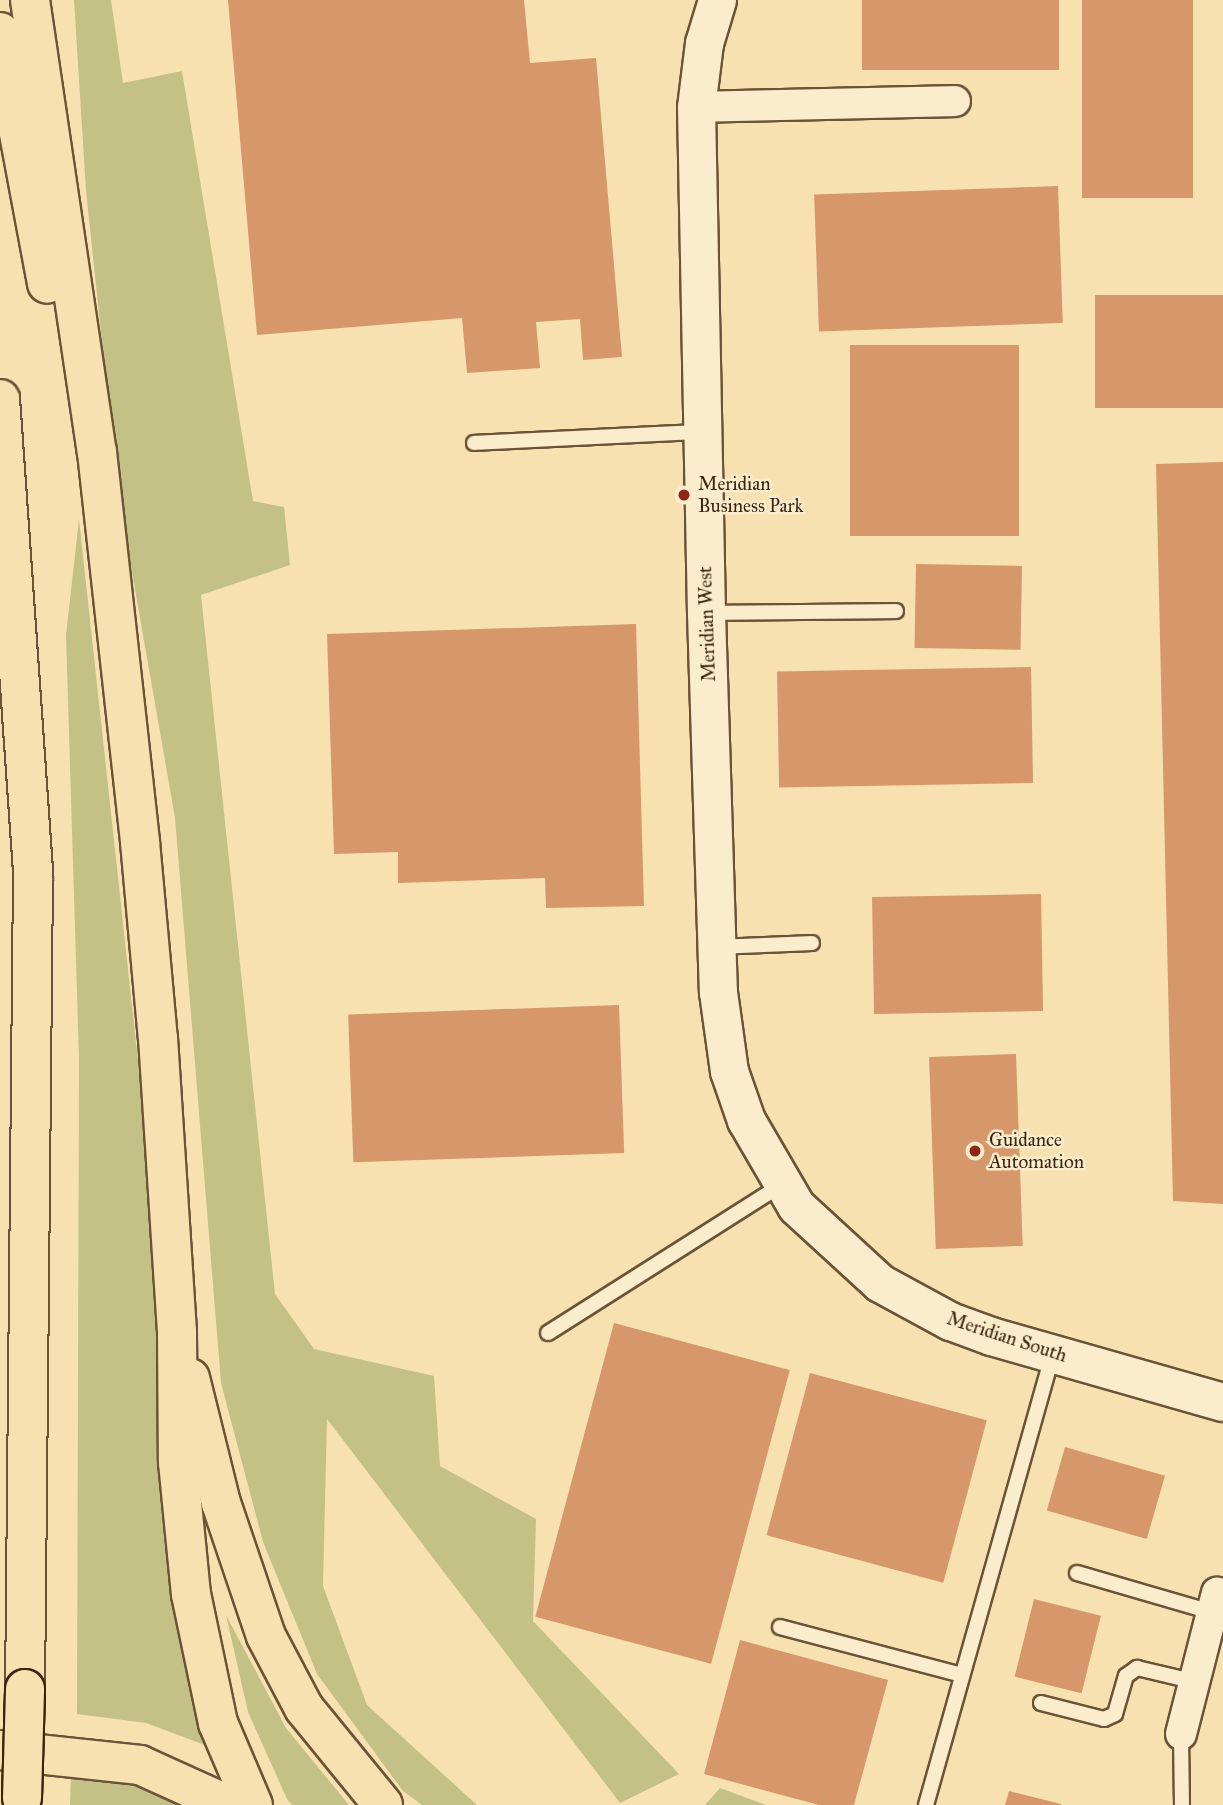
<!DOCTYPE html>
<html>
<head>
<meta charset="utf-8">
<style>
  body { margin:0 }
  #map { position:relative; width:1223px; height:1805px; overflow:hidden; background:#f8e1b1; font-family:"IM FELL Great Primer",serif }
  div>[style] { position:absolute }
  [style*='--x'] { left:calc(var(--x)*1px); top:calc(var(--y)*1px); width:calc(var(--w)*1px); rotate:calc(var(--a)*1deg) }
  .green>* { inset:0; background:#c4c187 }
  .building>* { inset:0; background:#d6976b; transform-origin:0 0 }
  .roads { filter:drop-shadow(2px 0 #6b5337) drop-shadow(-2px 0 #6b5337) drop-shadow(0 2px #6b5337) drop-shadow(0 -2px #6b5337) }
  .service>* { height:14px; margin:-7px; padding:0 7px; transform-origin:7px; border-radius:7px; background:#faeccc }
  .minor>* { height:30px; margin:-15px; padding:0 15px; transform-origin:15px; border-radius:15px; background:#faeccc }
  .tertiary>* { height:37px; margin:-18.5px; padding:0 18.5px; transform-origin:18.5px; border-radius:18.5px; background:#faeccc }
  .trunk>* { height:38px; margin:-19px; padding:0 19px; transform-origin:19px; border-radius:19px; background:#f8e1b1 }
  .motorway>* { height:38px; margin:-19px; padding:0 19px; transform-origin:19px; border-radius:19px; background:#f8e1b1 }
  .bridges { filter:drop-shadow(2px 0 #3c240e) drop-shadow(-2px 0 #3c240e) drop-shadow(0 2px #3c240e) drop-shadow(0 -2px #3c240e) }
  .motorway-bridge>* { height:38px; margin:-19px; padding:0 19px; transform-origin:19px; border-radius:19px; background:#f8e1b1 }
  .dots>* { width:19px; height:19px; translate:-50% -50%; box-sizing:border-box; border:4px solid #faeccc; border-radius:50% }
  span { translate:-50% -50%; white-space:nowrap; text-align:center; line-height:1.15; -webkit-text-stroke:5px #faeccc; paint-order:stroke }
  .poi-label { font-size:19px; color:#3c240e }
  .left { translate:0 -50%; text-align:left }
  .street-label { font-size:19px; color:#3c240e }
</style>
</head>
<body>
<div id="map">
  <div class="green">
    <i style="clip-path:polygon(74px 0,111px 0,123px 83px,182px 71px,253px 501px,284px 507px,290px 565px,201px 595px,275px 1294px,314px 1349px,434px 1376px,440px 1466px,536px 1519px,533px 1621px,679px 1774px,620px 1803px,327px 1419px,323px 1586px,367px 1705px,477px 1805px,422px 1805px,403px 1791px,317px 1674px,263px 1542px,221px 1383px,175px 818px,118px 492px,86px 191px)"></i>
    <i style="clip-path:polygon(79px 519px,138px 1061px,181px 1639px,210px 1747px,146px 1723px,77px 1714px,79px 1059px,66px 635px)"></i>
    <i style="clip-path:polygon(226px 1615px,286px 1728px,349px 1805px,292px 1805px,287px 1799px,248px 1712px)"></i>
    <i style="clip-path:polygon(71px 1773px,135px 1779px,200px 1805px,70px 1805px)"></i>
    <i style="clip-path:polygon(720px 1788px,766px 1805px,705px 1805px)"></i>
  </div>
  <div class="building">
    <i style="clip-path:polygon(228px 0,524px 0,530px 63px,596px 58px,622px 357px,583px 360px,580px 319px,536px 322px,540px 368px,467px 373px,462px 318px,257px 335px)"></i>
    <i style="left:862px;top:0;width:197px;height:70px"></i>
    <i style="left:1082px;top:0;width:111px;height:198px"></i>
    <i style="left:1058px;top:186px;width:137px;height:244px;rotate:88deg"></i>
    <i style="left:1223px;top:295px;width:113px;height:128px;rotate:90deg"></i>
    <i style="left:850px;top:345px;width:169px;height:191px"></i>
    <i style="clip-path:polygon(1223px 462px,1223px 1204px,1173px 1201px,1156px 464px)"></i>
    <i style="left:916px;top:564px;width:106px;height:84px;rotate:1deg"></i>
    <i style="clip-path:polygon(636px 624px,644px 906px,546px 908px,545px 878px,398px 883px,398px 852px,334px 854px,327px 634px)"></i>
    <i style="left:1031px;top:667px;width:116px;height:254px;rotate:89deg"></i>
    <i style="left:1041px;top:894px;width:117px;height:169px;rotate:89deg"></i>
    <i style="left:619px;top:1005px;width:148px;height:271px;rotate:88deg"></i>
    <i style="left:1016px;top:1054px;width:192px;height:87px;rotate:88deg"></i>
    <i style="left:614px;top:1323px;width:182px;height:304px;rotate:15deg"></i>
    <i style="left:810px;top:1373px;width:183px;height:168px;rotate:15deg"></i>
    <i style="left:1065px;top:1447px;width:104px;height:66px;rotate:16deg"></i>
    <i style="left:1034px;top:1599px;width:69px;height:80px;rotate:14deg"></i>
    <i style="clip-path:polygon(740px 1640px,888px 1680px,854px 1805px,819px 1805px,704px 1774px)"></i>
    <i style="clip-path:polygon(1009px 1791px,1061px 1804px,1061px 1805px,1005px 1805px)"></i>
  </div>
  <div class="roads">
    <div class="service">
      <i style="--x:474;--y:443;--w:227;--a:-2.8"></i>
      <i style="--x:707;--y:613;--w:189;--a:-0.6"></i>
      <i style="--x:717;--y:947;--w:95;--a:-2.4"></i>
      <i style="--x:548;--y:1333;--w:275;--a:-32.4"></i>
      <i style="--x:1077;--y:1573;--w:140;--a:16.2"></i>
      <i style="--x:780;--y:1627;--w:188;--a:14.8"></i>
      <i style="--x:1041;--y:1703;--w:65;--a:14.3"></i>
      <i style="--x:1104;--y:1719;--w:12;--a:-24"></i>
      <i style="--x:1115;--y:1714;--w:40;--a:-74"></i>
      <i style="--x:1126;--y:1676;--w:14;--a:-36"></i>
      <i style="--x:1137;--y:1668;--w:57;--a:13.3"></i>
      <i style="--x:1181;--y:1734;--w:71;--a:89.2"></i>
      <i style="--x:926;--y:1805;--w:469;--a:-74.3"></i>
    </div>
    <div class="minor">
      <i style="--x:696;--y:107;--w:259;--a:-1.3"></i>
      <i style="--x:1181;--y:1734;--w:146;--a:-75.7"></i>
    </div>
    <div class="tertiary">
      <i style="--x:717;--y:0;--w:45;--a:106.8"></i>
      <i style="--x:704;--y:43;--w:64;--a:97.1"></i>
      <i style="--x:696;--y:107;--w:506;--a:88.87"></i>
      <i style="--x:706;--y:613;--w:379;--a:88.2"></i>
      <i style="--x:718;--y:992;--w:80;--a:82.1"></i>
      <i style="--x:729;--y:1071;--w:52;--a:70.9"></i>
      <i style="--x:746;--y:1120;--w:99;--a:59.8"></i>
      <i style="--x:796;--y:1206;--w:114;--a:42.5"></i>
      <i style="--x:880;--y:1283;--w:80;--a:28.5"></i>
      <i style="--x:950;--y:1321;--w:44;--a:20.1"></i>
      <i style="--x:991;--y:1336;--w:241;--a:15.9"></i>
    </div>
    <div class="trunk">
      <i style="--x:0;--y:1750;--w:141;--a:6.1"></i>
      <i style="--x:140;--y:1765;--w:97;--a:24.4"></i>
    </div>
    <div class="motorway">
      <i style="--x:30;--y:0;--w:457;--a:81.6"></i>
      <i style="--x:97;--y:452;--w:392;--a:83.7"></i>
      <i style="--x:140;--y:842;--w:197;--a:84.8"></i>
      <i style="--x:158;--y:1038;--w:295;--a:86.3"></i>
      <i style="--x:177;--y:1332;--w:130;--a:89.6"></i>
      <i style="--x:178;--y:1462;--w:133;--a:84.4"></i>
      <i style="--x:191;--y:1594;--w:132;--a:78.2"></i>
      <i style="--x:218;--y:1723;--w:89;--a:66.9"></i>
      <i style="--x:0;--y:32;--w:256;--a:79.4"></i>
      <i style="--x:0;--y:399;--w:477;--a:86"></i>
      <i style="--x:33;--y:875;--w:814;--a:90.56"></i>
      <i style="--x:190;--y:1378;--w:129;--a:76.1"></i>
      <i style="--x:221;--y:1503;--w:140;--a:71.3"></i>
      <i style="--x:266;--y:1636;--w:81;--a:62.2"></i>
      <i style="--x:304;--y:1708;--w:125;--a:50.8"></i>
    </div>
  </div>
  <div class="bridges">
    <div class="motorway-bridge">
      <i style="--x:22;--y:1798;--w:109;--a:-88.4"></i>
    </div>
  </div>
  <div class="dots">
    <i style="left:684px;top:495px;background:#8f2418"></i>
    <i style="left:975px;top:1151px;background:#8f2418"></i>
  </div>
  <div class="poi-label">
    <span class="left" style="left:698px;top:495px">Meridian<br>Business Park</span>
    <span class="left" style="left:989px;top:1151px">Guidance<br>Automation</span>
  </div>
  <div class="street-label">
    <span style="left:707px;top:624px;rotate:-92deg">Meridian West</span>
    <span style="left:1007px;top:1337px;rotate:18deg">Meridian South</span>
  </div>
</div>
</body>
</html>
